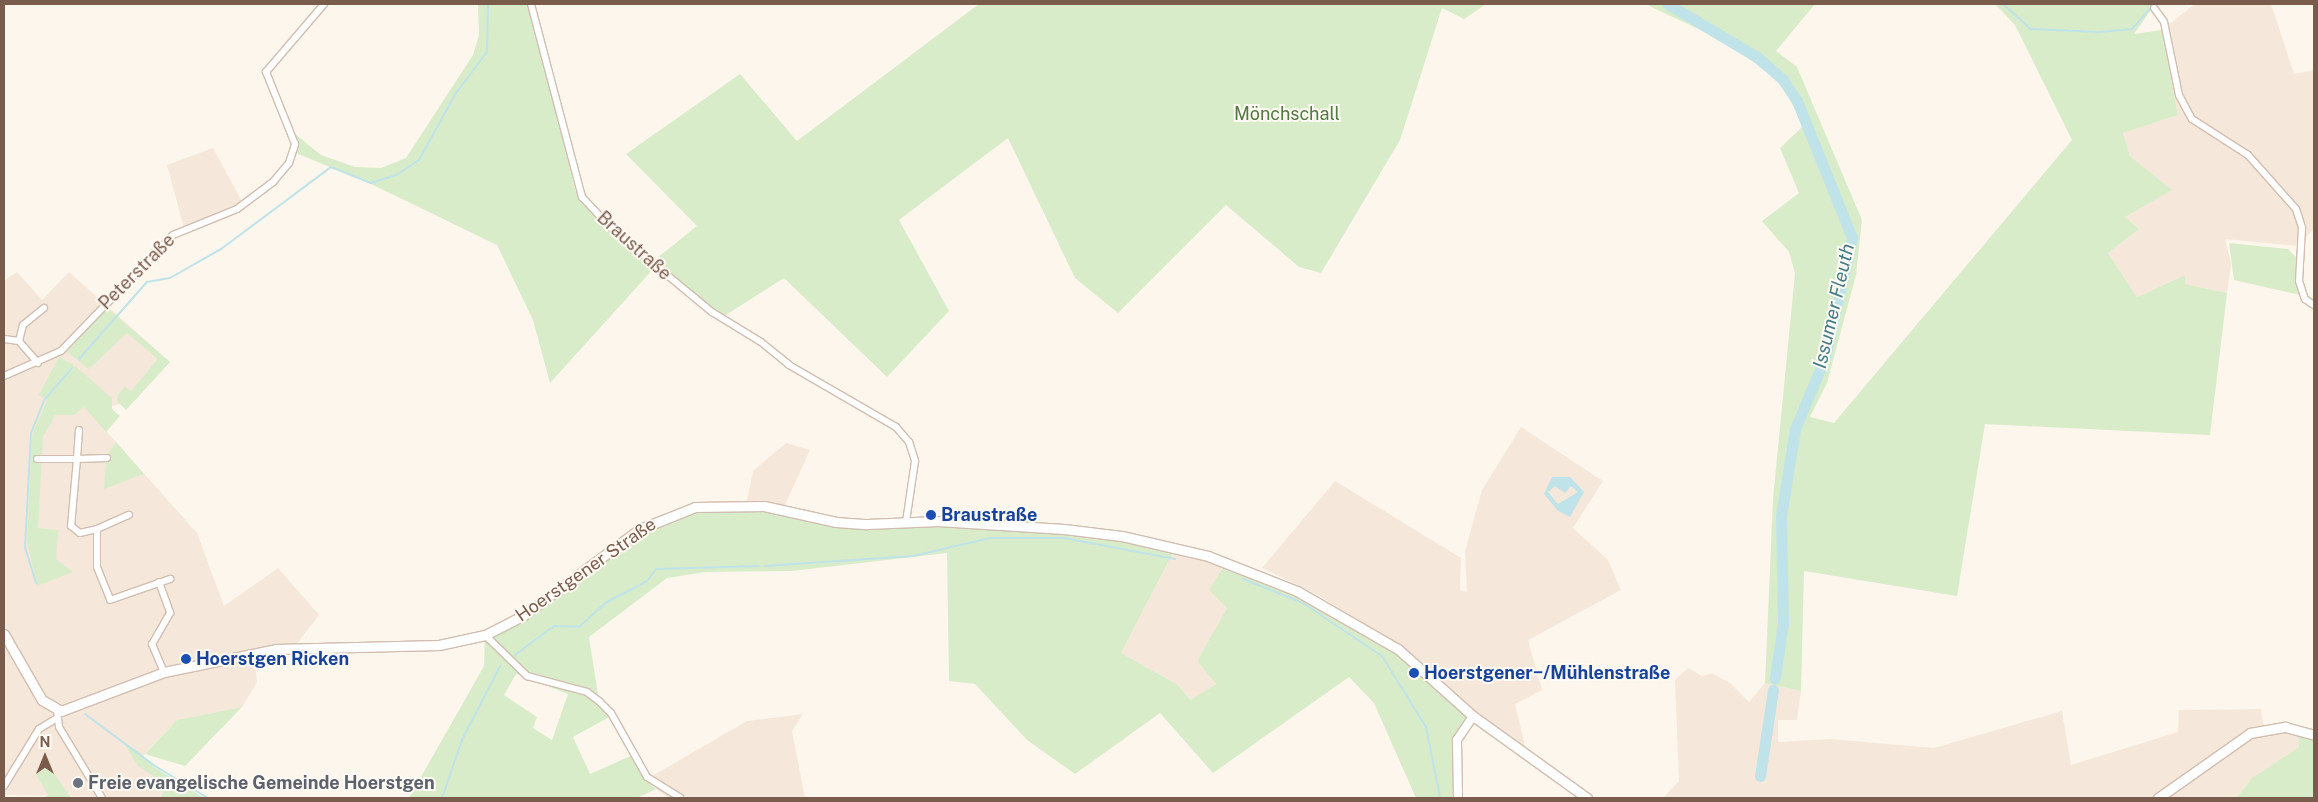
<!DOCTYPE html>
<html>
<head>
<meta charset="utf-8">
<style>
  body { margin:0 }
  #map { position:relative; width:2318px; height:802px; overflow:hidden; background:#fdf6ec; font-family:"Public Sans",sans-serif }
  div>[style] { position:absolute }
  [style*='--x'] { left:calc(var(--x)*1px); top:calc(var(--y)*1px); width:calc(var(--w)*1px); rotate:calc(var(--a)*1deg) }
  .residential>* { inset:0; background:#f5e8da }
  .green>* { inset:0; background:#d8ecc9; transform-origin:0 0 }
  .water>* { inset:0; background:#bfe3e8 }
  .stream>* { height:2px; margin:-1px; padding:0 1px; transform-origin:1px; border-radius:1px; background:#bfe3e8 }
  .river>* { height:11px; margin:-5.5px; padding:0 5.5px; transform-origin:5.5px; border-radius:5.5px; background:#bfe3e8 }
  .roads { filter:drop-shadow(1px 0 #d1beb0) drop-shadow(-1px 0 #d1beb0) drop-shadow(0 1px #d1beb0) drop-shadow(0 -1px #d1beb0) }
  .minor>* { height:6px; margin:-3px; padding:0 3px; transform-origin:3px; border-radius:3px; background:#fff }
  .tertiary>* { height:8px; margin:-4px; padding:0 4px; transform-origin:4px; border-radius:4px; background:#fff }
  .secondary>* { height:9px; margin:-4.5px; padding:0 4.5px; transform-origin:4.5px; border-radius:4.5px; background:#fff }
  .dots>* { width:14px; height:14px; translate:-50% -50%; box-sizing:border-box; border:2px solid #fffaf3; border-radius:50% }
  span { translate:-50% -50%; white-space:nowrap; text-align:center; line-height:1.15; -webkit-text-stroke:4px #fffaf3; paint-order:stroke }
  .park-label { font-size:18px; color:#537a41 }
  .street-label { font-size:18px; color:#7a5c4d }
  .transit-label { font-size:18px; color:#164399; font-weight:700 }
  .left { translate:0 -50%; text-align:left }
  .worship-label { font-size:18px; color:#5b616d; font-weight:700 }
  .water-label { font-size:19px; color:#437c86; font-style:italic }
  .frame { position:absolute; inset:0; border:5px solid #7a5c4d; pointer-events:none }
  .north { position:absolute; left:20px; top:732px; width:50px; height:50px; -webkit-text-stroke:4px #fffaf3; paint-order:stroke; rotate:0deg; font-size:14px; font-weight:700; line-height:20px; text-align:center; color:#7a5c4d }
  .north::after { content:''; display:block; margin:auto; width:18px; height:22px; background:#7a5c4d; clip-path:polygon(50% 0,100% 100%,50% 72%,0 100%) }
</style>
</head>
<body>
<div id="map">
  <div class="residential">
    <i style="clip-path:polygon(2195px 4px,2271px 4px,2294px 74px,2314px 70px,2314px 228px,2298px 246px,2225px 239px,2231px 264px,2227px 293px,2185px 284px,2185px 275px,2137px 297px,2108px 253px,2139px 229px,2125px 217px,2171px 190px,2130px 156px,2123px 133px,2178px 115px,2162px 30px)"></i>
    <i style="clip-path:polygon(213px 148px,244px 205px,184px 228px,167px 165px)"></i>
    <i style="clip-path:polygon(17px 272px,42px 300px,69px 272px,170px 362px,136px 399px,113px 406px,86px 383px,74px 395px,197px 533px,224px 606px,278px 568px,319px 615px,295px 646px,254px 653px,257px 682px,242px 707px,177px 720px,136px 763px,165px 783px,161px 798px,4px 795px,4px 281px)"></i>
    <i style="clip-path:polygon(1521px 427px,1603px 481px,1573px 528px,1608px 560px,1621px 590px,1528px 640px,1542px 690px,1515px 704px,1526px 750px,1497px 730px,1414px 656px,1318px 595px,1262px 568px,1335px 481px,1461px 558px,1460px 590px,1467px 592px,1465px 551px,1482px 490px)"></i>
    <i style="clip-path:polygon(786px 443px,810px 450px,784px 507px,746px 505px,753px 471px)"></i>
    <i style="clip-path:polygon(1176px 547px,1236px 566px,1227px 608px,1197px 661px,1216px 684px,1192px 700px,1178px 685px,1121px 653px)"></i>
    <i style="clip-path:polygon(1688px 668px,1702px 676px,1712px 673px,1730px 683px,1749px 702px,1765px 683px,1801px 691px,1797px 720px,1778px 720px,1778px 742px,1830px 739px,1934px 748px,2062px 711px,2071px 765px,2178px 732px,2179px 710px,2261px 709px,2264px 728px,2301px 730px,2299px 747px,2252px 778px,2236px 798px,1663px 798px,1679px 781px,1675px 680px)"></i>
    <i style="clip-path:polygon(803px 714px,792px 731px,805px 798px,669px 798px,656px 789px,654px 775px,747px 721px)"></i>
  </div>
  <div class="green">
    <i style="clip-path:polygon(478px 4px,531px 4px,575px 190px,587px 207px,651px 263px,697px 226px,626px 154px,740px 74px,797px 141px,979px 4px,1486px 4px,1464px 19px,1442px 8px,1400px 140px,1321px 273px,1299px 267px,1226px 205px,1118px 313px,1075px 278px,1008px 138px,899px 220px,949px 311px,887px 377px,784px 278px,721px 318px,655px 267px,550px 383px,533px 320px,497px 245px,371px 184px,296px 153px,294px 133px,321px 155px,355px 167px,381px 168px,406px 158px,473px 55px,479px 35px)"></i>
    <i style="clip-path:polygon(1645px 4px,1815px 4px,1776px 51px,1797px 67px,1862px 220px,1856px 275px,1827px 383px,1810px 417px,1834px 423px,2072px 140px,2015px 25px,1995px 4px,2155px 4px,2134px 34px,2162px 30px,2178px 115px,2123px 133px,2130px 156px,2172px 190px,2125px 217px,2139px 229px,2108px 253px,2137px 297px,2185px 275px,2185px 284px,2227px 293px,2210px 435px,1985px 424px,1957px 596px,1804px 571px,1801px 691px,1765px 683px,1773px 499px,1795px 273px,1789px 252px,1762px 221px,1799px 193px,1780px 148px,1804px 125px,1779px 80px,1722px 40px)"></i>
    <i style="clip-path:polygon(2229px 243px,2288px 249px,2297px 258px,2300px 295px,2234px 280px)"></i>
    <i style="clip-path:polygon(106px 307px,170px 362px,126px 410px,117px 401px,118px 395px,125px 386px,131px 391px,158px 359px,127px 333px,89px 369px,67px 352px)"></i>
    <i style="left:59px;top:357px;width:17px;height:43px;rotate:28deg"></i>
    <i style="clip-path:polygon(75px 366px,112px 398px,112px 409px,120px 416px,106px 432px,84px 407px,74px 415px,55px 415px,43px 437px,38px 528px,58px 530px,56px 559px,73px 572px,37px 586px,27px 541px,32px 435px,47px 400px)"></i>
    <i style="clip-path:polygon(116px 442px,144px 474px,104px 489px,106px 457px)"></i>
    <i style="clip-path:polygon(evenodd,722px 504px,839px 520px,987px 523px,1176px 547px,1121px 653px,1178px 685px,1191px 700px,1216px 684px,1197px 661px,1227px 608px,1209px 590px,1226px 563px,1364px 627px,1398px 649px,1473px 716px,1457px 740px,1458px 798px,1416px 798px,1374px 703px,1349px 677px,1213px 773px,1160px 713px,1075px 774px,1027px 740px,975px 684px,949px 681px,947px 553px,792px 571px,706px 572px,667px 578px,589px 637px,599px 701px,611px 716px,573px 737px,590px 774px,635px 754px,644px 779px,656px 789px,637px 798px,409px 798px,484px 666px,485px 635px,652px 521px,722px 504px,516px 674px,568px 694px,552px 740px,533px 728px,537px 717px,504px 695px,516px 674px)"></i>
    <i style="clip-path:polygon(242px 707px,185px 766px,145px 754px,177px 720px)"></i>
    <i style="clip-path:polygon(2298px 730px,2314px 736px,2314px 798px,2236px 798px,2252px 778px,2299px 747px)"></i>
    <i style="clip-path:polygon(125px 745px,140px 752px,154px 767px,204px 798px,161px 798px,165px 783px,138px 766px)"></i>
    <i style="clip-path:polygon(49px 766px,71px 798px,44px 798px,48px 795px,36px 775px)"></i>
  </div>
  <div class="water">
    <i style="clip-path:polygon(evenodd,1552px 477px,1570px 477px,1584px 492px,1570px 517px,1558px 511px,1544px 494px,1552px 477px,1555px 486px,1565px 493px,1571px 486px,1578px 492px,1558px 504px,1548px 492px,1555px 486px)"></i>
  </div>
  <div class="stream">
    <i style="--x:2003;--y:4;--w:38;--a:42"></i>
    <i style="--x:2031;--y:29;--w:68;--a:2.5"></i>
    <i style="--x:2099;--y:32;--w:33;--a:-5"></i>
    <i style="--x:2132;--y:29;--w:27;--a:-48"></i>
    <i style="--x:79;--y:359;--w:103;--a:-48.6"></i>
    <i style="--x:147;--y:282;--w:23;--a:-10"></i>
    <i style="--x:170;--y:278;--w:59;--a:-29.6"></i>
    <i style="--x:221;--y:249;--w:137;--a:-36.7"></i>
    <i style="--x:331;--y:167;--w:43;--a:21.8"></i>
    <i style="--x:371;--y:183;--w:28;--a:-18"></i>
    <i style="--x:398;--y:174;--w:25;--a:-34"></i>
    <i style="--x:419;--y:160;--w:77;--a:-61.1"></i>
    <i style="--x:456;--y:93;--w:51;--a:-52.9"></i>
    <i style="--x:487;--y:52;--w:48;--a:-88.8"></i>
    <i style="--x:765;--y:566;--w:148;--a:-3.9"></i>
    <i style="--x:913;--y:556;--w:79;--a:-13.2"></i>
    <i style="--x:990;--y:538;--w:74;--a:0"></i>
    <i style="--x:1064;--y:538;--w:113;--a:10.7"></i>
    <i style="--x:1243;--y:579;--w:65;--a:21.8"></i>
    <i style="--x:1303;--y:603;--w:95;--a:33.9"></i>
    <i style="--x:1382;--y:656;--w:84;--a:58.2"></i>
    <i style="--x:1426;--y:727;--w:72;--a:78.8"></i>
    <i style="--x:36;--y:583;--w:37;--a:-107"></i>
    <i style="--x:25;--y:548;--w:115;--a:-87"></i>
    <i style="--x:31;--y:433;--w:37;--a:-68"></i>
    <i style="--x:45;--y:399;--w:41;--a:-48.9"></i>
    <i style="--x:515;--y:655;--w:49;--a:-36.6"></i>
    <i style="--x:554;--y:626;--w:25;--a:2"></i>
    <i style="--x:579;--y:627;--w:38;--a:-42"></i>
    <i style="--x:607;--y:602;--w:45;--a:-27.7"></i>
    <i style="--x:647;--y:581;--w:15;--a:-53"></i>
    <i style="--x:656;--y:569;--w:103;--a:-1.7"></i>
    <i style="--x:85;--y:714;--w:87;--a:36.6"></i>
    <i style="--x:155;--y:766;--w:62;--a:31.1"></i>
    <i style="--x:442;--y:798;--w:61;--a:-71"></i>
    <i style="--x:462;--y:740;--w:83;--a:-62.8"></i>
  </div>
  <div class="river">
    <i style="--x:1668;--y:4;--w:104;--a:30.8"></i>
    <i style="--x:1757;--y:57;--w:35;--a:41"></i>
    <i style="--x:1783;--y:80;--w:25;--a:56"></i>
    <i style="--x:1797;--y:101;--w:148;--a:68.1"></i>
    <i style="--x:1852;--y:238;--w:122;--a:102.8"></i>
    <i style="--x:1825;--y:357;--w:78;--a:112.6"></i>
    <i style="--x:1795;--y:429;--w:88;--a:99.1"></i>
    <i style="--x:1781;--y:516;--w:107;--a:88.9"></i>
    <i style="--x:1783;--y:623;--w:56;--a:98.3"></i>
    <i style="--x:1760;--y:776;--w:87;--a:-81.4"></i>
  </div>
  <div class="roads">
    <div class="minor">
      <i style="--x:531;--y:4;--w:200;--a:75.2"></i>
      <i style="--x:582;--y:197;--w:47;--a:46.7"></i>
      <i style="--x:614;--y:231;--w:127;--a:39.6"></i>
      <i style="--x:712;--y:312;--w:57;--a:31.5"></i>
      <i style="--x:761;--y:342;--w:36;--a:39"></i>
      <i style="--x:789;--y:365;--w:124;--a:30.1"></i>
      <i style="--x:896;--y:427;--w:20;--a:49"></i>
      <i style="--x:909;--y:442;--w:20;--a:72"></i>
      <i style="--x:915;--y:461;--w:62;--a:98.4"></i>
      <i style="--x:2154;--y:8;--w:17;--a:54"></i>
      <i style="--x:2164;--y:22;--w:75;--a:78.4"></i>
      <i style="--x:2179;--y:95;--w:27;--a:62"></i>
      <i style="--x:2192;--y:119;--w:67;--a:32.7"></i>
      <i style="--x:2248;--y:155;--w:72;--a:48.4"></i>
      <i style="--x:2296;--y:209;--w:20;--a:72"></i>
      <i style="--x:2302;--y:228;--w:53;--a:93.2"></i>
      <i style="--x:2299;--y:281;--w:19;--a:72"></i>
      <i style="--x:2305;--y:299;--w:11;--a:34"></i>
      <i style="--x:4;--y:339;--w:15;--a:8"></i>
      <i style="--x:38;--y:363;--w:29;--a:-131"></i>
      <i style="--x:19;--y:341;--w:16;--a:-76"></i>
      <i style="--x:23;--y:325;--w:27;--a:-39"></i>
      <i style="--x:4;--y:376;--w:62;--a:-23.7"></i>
      <i style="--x:61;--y:351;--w:161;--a:-46"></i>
      <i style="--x:173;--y:235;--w:69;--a:-22.1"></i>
      <i style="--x:237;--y:209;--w:45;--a:-36.9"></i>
      <i style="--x:273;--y:182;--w:25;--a:-50"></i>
      <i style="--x:289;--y:163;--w:20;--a:-72"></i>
      <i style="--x:295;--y:144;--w:78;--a:-111.9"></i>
      <i style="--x:266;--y:72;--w:89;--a:-49.5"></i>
      <i style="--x:79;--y:430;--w:29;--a:94"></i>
      <i style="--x:77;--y:459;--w:30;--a:-2"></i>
      <i style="--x:37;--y:459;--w:40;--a:0"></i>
      <i style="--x:77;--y:459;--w:67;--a:95.1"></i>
      <i style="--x:71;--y:526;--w:11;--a:38"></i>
      <i style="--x:80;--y:533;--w:17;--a:-13"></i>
      <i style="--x:97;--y:529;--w:38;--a:90"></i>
      <i style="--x:97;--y:567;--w:35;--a:68"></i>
      <i style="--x:110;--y:600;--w:64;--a:-19.3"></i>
      <i style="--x:97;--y:529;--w:35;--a:-24"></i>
      <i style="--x:159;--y:582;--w:33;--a:70"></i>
      <i style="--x:170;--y:613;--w:36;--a:120"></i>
      <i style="--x:152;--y:644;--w:30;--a:67"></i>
      <i style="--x:485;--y:635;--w:59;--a:44.3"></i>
      <i style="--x:527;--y:676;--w:62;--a:14.9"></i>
      <i style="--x:587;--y:692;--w:15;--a:37"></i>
      <i style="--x:599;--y:701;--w:17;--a:45"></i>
      <i style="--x:611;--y:713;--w:73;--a:60.6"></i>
      <i style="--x:647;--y:777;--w:39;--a:32"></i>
      <i style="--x:57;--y:710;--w:17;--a:83"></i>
      <i style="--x:59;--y:727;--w:83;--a:58.8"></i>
      <i style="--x:4;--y:786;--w:67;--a:-58.4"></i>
      <i style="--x:39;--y:729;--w:21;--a:-31"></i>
    </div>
    <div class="tertiary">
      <i style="--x:1458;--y:798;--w:58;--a:-91"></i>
      <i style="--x:1457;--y:740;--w:29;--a:-56"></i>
    </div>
    <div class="secondary">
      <i style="--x:4;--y:634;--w:76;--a:60.1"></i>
      <i style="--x:42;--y:700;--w:22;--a:30"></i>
      <i style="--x:61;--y:711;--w:110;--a:-20.7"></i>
      <i style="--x:164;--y:672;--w:114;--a:-11.6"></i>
      <i style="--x:276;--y:649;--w:163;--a:-1.4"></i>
      <i style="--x:439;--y:645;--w:47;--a:-12.3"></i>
      <i style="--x:485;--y:635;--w:44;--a:-27.1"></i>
      <i style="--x:524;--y:615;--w:144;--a:-36.6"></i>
      <i style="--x:640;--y:529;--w:59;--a:-21.8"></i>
      <i style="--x:695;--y:507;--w:69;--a:-0.8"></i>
      <i style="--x:764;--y:506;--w:74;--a:12.5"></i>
      <i style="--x:836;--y:522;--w:31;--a:4"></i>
      <i style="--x:867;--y:524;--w:71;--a:-2.4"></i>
      <i style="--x:938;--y:521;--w:126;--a:3.6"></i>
      <i style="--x:1064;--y:529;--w:58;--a:6.9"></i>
      <i style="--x:1122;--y:536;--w:88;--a:13.1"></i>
      <i style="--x:1208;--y:556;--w:96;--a:21.5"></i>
      <i style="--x:1297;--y:591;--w:116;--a:29.9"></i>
      <i style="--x:1398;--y:649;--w:101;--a:41.8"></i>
      <i style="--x:1473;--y:716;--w:140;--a:35.7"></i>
      <i style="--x:2158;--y:798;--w:113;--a:-35.2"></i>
      <i style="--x:2250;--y:733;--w:36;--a:-10"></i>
      <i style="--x:2285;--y:727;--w:30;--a:15"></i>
    </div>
  </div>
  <div class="dots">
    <i style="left:931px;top:515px;background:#1a4fb4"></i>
    <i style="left:186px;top:659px;background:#1a4fb4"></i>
    <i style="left:1414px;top:673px;background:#1a4fb4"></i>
    <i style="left:78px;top:783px;background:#6b7280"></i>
  </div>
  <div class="park-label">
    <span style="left:1287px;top:114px">Mönchschall</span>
  </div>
  <div class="street-label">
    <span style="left:634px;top:246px;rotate:42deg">Braustraße</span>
    <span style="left:137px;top:272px;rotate:-45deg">Peterstraße</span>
    <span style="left:586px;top:570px;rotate:-35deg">Hoerstgener Straße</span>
  </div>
  <div class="transit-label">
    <span class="left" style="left:941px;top:515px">Braustraße</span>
    <span class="left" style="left:196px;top:659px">Hoerstgen Ricken</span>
    <span class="left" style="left:1424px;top:673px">Hoerstgener−/Mühlenstraße</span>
  </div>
  <div class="worship-label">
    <span class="left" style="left:88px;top:783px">Freie evangelische Gemeinde Hoerstgen</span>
  </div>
  <div class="water-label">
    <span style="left:1834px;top:306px;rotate:-77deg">Issumer Fleuth</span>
  </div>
  <div class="frame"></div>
  <div class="north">N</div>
</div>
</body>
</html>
